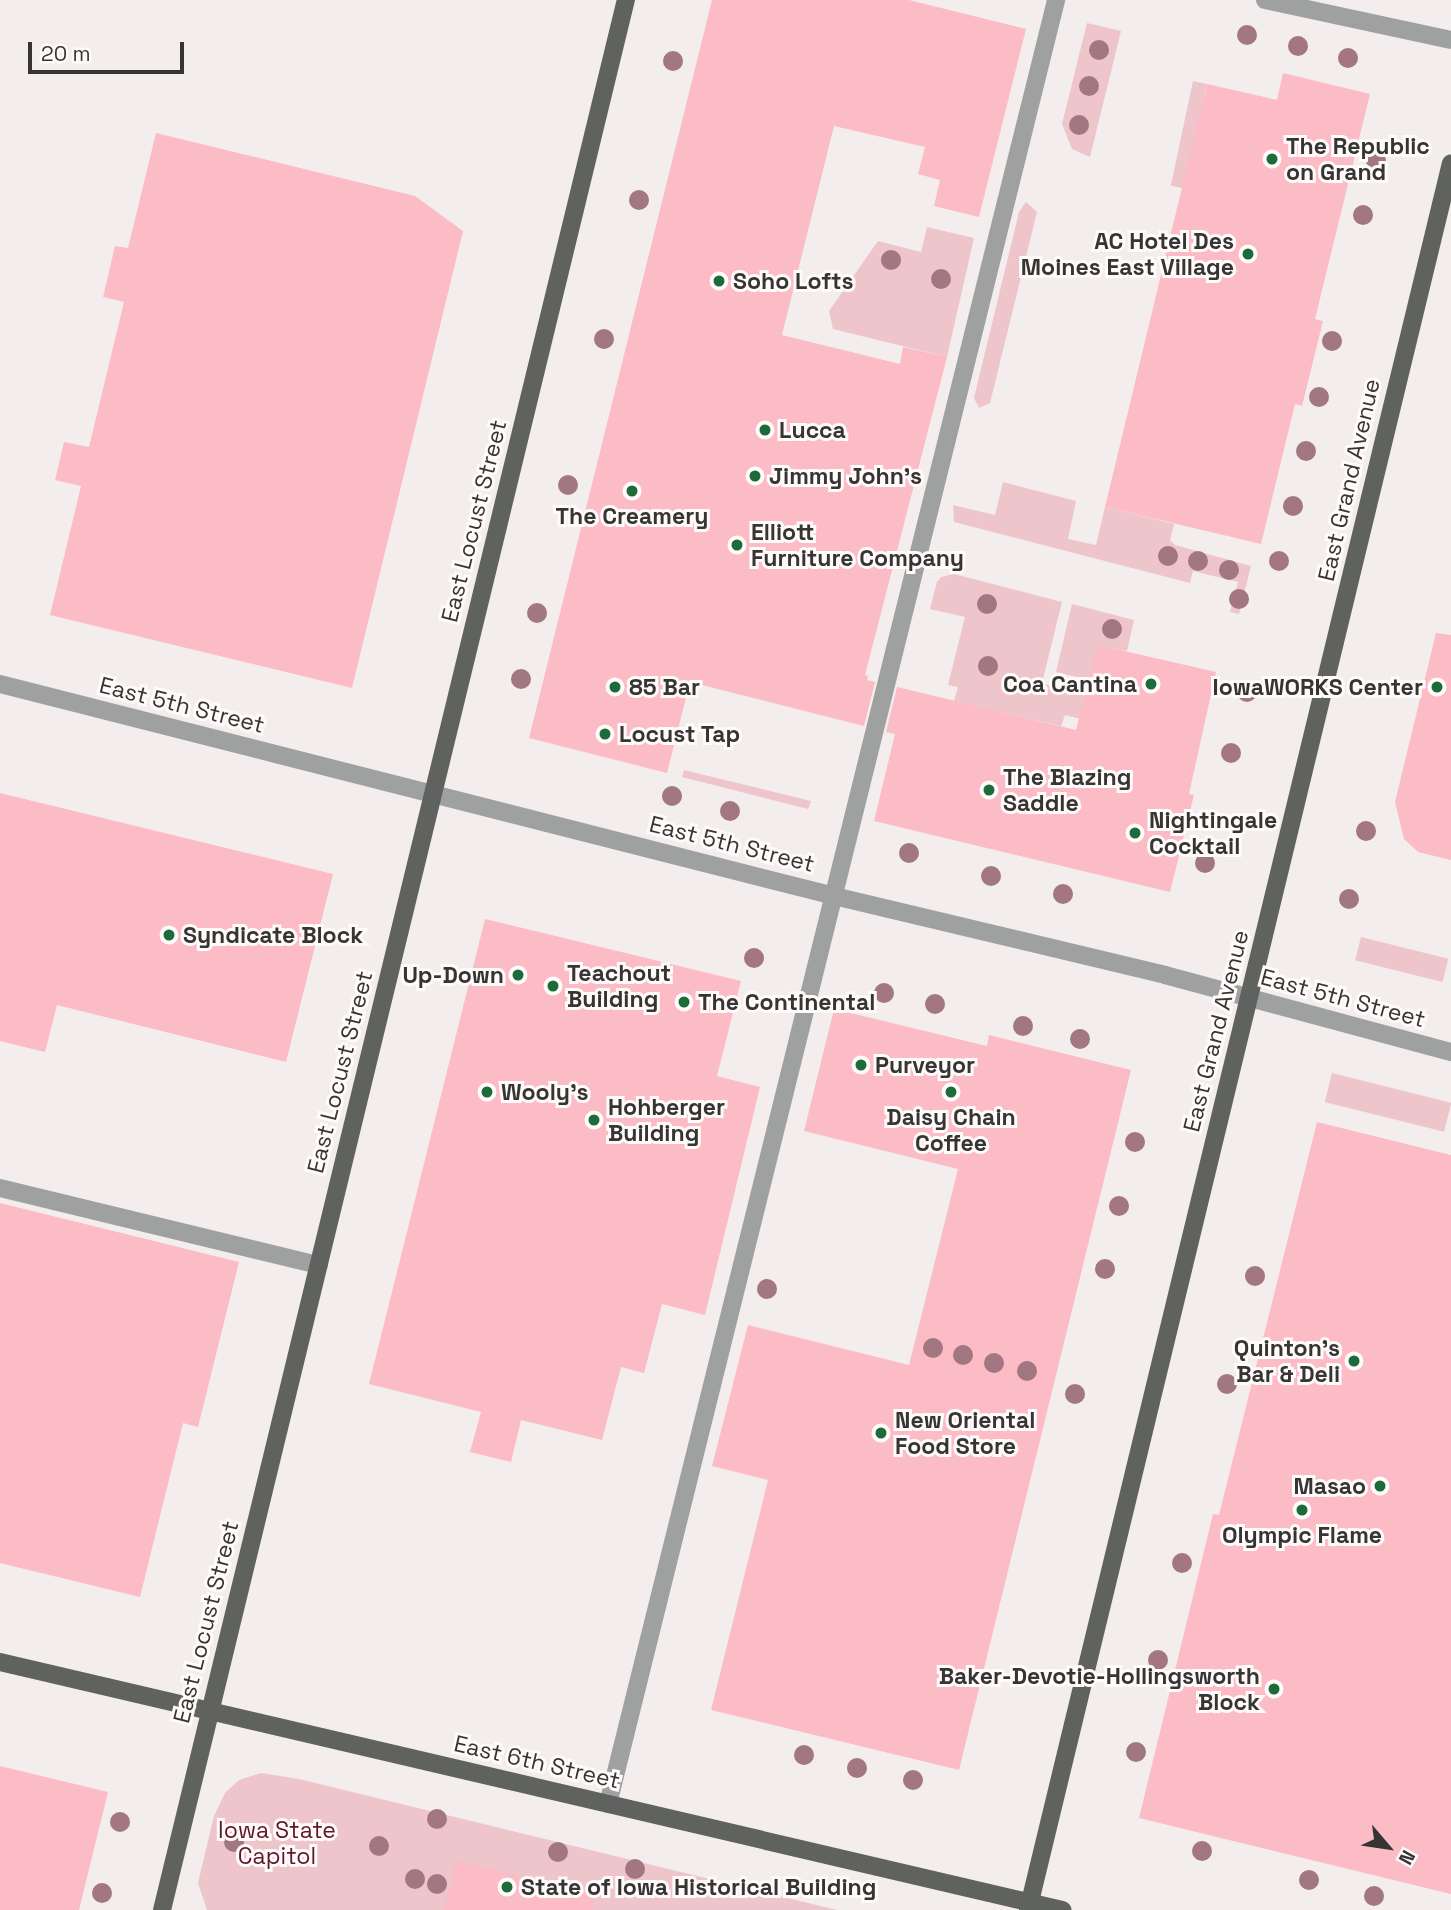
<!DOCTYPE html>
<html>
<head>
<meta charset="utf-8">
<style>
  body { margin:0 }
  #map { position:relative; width:1451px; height:1910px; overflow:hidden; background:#f4eded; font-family:"Space Grotesk",sans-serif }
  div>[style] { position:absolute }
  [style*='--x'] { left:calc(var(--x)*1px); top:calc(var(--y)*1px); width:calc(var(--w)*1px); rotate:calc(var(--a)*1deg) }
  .green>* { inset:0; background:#edc5cb; transform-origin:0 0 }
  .building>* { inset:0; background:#fbbcc6 }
  .minor>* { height:18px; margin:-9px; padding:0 9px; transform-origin:9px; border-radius:9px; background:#9fa1a0 }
  .major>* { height:18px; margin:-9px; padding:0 9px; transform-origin:9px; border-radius:9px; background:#5f625f }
  .trees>* { width:20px; height:20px; margin:-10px; border-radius:50%; background:#a27782 }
  .dots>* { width:19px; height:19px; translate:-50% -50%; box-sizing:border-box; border:4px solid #fffbfb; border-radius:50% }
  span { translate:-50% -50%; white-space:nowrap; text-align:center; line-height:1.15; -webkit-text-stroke:6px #fffbfb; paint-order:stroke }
  .poi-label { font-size:23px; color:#373434; font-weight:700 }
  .left { translate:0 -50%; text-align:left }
  .right { translate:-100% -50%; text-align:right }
  .street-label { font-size:23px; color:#373434 }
  .park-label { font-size:23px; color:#5e162a }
  .north { position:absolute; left:1353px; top:1812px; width:70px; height:70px; -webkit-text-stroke:5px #fffbfb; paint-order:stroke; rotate:119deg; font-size:19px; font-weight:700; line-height:28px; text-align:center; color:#373434 }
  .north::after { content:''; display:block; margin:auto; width:24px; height:32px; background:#373434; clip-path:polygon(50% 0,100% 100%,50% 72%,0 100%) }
  .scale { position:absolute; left:28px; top:42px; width:156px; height:32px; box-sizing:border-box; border:4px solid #373434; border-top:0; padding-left:9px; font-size:21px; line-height:24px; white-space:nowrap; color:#373434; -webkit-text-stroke:5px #fffbfb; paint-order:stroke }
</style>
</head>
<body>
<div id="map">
  <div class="green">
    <i style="clip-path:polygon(1087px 23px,1121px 31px,1090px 157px,1072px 149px,1062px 124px)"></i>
    <i style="left:1193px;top:81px;width:14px;height:107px;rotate:12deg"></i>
    <i style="clip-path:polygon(1026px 202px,1037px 212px,990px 403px,979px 408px,974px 398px,1019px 212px)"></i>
    <i style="clip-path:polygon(927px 227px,974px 238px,947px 357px,833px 329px,829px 311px,878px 241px,921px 252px)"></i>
    <i style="clip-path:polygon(1003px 482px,1076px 501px,1068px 539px,1096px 545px,1105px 507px,1174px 524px,1170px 540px,1175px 545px,1251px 566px,1239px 614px,1230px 612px,1238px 582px,1193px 571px,1190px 583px,954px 522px,953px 505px,995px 515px)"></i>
    <i style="clip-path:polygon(954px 574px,1062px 602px,1042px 683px,1086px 696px,1141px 734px,1065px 715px,1061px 726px,954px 701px,958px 687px,948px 685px,965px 617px,930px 609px,937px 582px,941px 577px)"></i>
    <i style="clip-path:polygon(1072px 604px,1134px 620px,1127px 651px,1098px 646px,1090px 680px,1056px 672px)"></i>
    <i style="clip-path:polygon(684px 770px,811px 801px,808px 809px,682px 777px)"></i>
    <i style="left:1361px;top:937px;width:90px;height:24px;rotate:14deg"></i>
    <i style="left:1332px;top:1073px;width:123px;height:30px;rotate:14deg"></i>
    <i style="clip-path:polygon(261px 1773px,299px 1779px,837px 1910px,207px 1910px,198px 1883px,214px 1816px,225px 1793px,239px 1780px)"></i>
  </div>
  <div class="building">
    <i style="clip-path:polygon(712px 0,909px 0,1026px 29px,979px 217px,934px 206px,940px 180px,918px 174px,925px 147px,834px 126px,782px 335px,900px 364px,903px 347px,947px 357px,865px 675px,868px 676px,867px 680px,875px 682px,864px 726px,690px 682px,667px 773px,529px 738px)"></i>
    <i style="clip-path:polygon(1283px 73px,1370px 94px,1315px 319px,1323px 321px,1302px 406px,1295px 404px,1261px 544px,1105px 507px,1207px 84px,1277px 100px)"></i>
    <i style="clip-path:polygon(156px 133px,415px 196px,463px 231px,352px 688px,50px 615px,81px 486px,55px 480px,64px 442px,89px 447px,124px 302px,103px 297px,115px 246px,128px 248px)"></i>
    <i style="clip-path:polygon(1436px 633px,1451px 635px,1451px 860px,1418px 852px,1404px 839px,1395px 802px)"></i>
    <i style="clip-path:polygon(1098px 645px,1216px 672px,1189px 794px,1194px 795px,1170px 892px,874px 821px,895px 734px,886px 732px,897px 687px,1076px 730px)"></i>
    <i style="clip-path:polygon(0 793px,333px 874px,286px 1062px,57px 1005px,45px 1052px,0 1041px)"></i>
    <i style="clip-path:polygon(485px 919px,741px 981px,717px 1076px,760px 1087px,705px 1315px,662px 1304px,644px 1373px,621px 1367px,602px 1440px,521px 1420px,511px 1462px,470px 1452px,481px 1412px,369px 1384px)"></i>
    <i style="clip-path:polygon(834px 1009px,987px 1046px,989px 1035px,1131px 1070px,959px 1770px,711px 1710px,768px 1480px,712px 1466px,748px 1325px,909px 1365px,958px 1169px,804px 1131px)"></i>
    <i style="clip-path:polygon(1317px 1122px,1451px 1155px,1451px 1894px,1139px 1818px,1213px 1514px,1219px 1515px)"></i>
    <i style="clip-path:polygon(0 1203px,239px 1262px,198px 1427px,183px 1423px,140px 1597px,0 1563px)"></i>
    <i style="clip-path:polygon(0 1766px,108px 1792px,79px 1910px,0 1910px)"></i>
    <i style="clip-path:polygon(456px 1861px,595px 1894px,593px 1910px,444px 1910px)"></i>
  </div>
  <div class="minor">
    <i style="--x:1265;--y:0;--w:190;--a:12.1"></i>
    <i style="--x:0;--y:684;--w:861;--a:14.26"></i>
    <i style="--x:834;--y:896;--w:340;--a:13.4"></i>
    <i style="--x:1165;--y:975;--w:296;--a:15.1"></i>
    <i style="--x:0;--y:1188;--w:328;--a:13.6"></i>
    <i style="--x:608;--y:1804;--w:1859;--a:-76.05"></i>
  </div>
  <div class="major">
    <i style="--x:0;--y:1662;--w:1091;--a:13.14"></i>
    <i style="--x:162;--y:1910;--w:1966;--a:-76.35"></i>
    <i style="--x:1028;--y:1910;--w:1797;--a:-76.39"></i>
  </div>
  <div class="trees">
    <i style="left:1247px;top:35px"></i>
    <i style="left:1298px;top:46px"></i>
    <i style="left:1099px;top:50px"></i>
    <i style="left:1348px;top:58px"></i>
    <i style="left:673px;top:61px"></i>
    <i style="left:1089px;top:86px"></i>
    <i style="left:1079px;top:125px"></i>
    <i style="left:1376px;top:160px"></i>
    <i style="left:639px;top:200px"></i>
    <i style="left:1363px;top:215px"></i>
    <i style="left:891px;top:260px"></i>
    <i style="left:941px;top:279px"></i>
    <i style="left:604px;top:339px"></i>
    <i style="left:1332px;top:341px"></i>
    <i style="left:1319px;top:397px"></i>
    <i style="left:1306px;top:451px"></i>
    <i style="left:568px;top:485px"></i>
    <i style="left:1293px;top:506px"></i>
    <i style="left:1168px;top:556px"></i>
    <i style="left:1198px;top:561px"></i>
    <i style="left:1279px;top:561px"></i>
    <i style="left:1229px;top:570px"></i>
    <i style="left:1239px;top:599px"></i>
    <i style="left:987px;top:604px"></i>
    <i style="left:537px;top:613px"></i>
    <i style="left:1112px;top:629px"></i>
    <i style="left:988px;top:666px"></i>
    <i style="left:521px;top:679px"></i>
    <i style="left:1247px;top:692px"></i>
    <i style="left:1231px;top:753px"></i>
    <i style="left:672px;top:796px"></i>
    <i style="left:730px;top:811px"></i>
    <i style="left:1366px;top:831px"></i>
    <i style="left:909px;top:853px"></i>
    <i style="left:1205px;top:863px"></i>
    <i style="left:991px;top:876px"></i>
    <i style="left:1063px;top:894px"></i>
    <i style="left:1349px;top:899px"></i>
    <i style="left:754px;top:958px"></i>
    <i style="left:884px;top:993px"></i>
    <i style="left:935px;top:1004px"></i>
    <i style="left:1023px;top:1026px"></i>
    <i style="left:1080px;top:1039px"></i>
    <i style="left:1135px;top:1142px"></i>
    <i style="left:1119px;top:1206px"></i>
    <i style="left:1105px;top:1269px"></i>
    <i style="left:1255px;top:1276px"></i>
    <i style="left:767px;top:1289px"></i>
    <i style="left:933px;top:1348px"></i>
    <i style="left:963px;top:1355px"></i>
    <i style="left:994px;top:1363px"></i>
    <i style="left:1027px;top:1371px"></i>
    <i style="left:1227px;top:1384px"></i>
    <i style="left:1075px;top:1394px"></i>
    <i style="left:1182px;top:1563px"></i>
    <i style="left:1158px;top:1660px"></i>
    <i style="left:1136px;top:1752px"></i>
    <i style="left:804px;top:1755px"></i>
    <i style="left:857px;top:1768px"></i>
    <i style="left:913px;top:1780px"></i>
    <i style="left:437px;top:1819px"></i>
    <i style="left:120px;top:1822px"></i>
    <i style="left:234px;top:1842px"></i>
    <i style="left:379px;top:1846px"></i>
    <i style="left:1202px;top:1851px"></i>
    <i style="left:558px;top:1852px"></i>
    <i style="left:635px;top:1869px"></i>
    <i style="left:415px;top:1879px"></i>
    <i style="left:1309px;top:1880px"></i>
    <i style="left:437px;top:1884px"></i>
    <i style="left:102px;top:1893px"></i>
    <i style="left:1374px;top:1896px"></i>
  </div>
  <div class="dots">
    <i style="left:1272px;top:159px;background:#1e6b3a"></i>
    <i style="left:1248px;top:254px;background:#1e6b3a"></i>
    <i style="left:719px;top:281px;background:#1e6b3a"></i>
    <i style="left:765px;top:430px;background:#1e6b3a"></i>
    <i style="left:755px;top:476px;background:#1e6b3a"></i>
    <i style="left:632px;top:491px;background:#1e6b3a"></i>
    <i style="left:737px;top:545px;background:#1e6b3a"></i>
    <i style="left:1151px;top:684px;background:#1e6b3a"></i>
    <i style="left:615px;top:687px;background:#1e6b3a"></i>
    <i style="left:1437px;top:687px;background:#1e6b3a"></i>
    <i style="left:605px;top:734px;background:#1e6b3a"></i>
    <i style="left:989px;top:790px;background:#1e6b3a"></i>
    <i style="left:1135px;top:833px;background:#1e6b3a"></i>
    <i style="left:169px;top:935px;background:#1e6b3a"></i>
    <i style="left:518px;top:975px;background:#1e6b3a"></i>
    <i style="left:553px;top:986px;background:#1e6b3a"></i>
    <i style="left:684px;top:1002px;background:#1e6b3a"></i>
    <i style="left:861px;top:1065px;background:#1e6b3a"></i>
    <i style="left:487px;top:1092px;background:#1e6b3a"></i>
    <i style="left:951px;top:1092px;background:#1e6b3a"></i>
    <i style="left:594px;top:1120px;background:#1e6b3a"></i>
    <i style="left:1354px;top:1361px;background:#1e6b3a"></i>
    <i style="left:881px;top:1433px;background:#1e6b3a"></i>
    <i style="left:1380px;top:1486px;background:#1e6b3a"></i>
    <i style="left:1302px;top:1510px;background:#1e6b3a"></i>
    <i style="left:1274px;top:1689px;background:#1e6b3a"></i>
    <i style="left:507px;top:1887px;background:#1e6b3a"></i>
  </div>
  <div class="poi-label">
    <span class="left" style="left:1286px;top:159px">The Republic<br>on Grand</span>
    <span class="right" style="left:1234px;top:254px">AC Hotel Des<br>Moines East Village</span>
    <span class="left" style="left:733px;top:281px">Soho Lofts</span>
    <span class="left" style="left:779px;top:430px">Lucca</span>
    <span class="left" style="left:769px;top:476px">Jimmy John's</span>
    <span style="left:632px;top:516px">The Creamery</span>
    <span class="left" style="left:751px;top:545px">Elliott<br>Furniture Company</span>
    <span class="right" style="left:1137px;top:684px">Coa Cantina</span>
    <span class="left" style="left:629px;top:687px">85 Bar</span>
    <span class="right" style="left:1423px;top:687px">IowaWORKS Center</span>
    <span class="left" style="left:619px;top:734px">Locust Tap</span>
    <span class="left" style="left:1003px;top:790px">The Blazing<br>Saddle</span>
    <span class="left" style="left:1149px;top:833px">Nightingale<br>Cocktail</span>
    <span class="left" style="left:183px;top:935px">Syndicate Block</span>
    <span class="left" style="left:567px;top:986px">Teachout<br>Building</span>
    <span class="right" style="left:504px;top:975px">Up-Down</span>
    <span class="left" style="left:698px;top:1002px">The Continental</span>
    <span class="left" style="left:875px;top:1065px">Purveyor</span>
    <span class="left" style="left:501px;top:1092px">Wooly's</span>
    <span class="left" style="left:608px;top:1120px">Hohberger<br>Building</span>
    <span style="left:951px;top:1130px">Daisy Chain<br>Coffee</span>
    <span class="right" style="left:1340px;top:1361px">Quinton's<br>Bar &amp; Deli</span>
    <span class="left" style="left:895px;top:1433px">New Oriental<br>Food Store</span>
    <span class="right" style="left:1366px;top:1486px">Masao</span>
    <span style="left:1302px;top:1535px">Olympic Flame</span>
    <span class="right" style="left:1260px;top:1689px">Baker-Devotie-Hollingsworth<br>Block</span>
    <span class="left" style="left:521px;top:1887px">State of Iowa Historical Building</span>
  </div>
  <div class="street-label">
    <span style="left:1349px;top:480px;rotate:-77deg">East Grand Avenue</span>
    <span style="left:474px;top:521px;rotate:-76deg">East Locust Street</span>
    <span style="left:182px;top:705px;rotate:14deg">East 5th Street</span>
    <span style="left:732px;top:844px;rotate:14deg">East 5th Street</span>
    <span style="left:1343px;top:998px;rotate:15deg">East 5th Street</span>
    <span style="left:1216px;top:1031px;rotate:-76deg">East Grand Avenue</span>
    <span style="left:340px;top:1072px;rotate:-76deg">East Locust Street</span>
    <span style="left:206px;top:1622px;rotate:-76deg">East Locust Street</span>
    <span style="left:537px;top:1762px;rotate:13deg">East 6th Street</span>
  </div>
  <div class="park-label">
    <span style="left:277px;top:1843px">Iowa State<br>Capitol</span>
  </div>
  <div class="north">N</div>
  <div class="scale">20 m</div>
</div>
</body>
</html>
